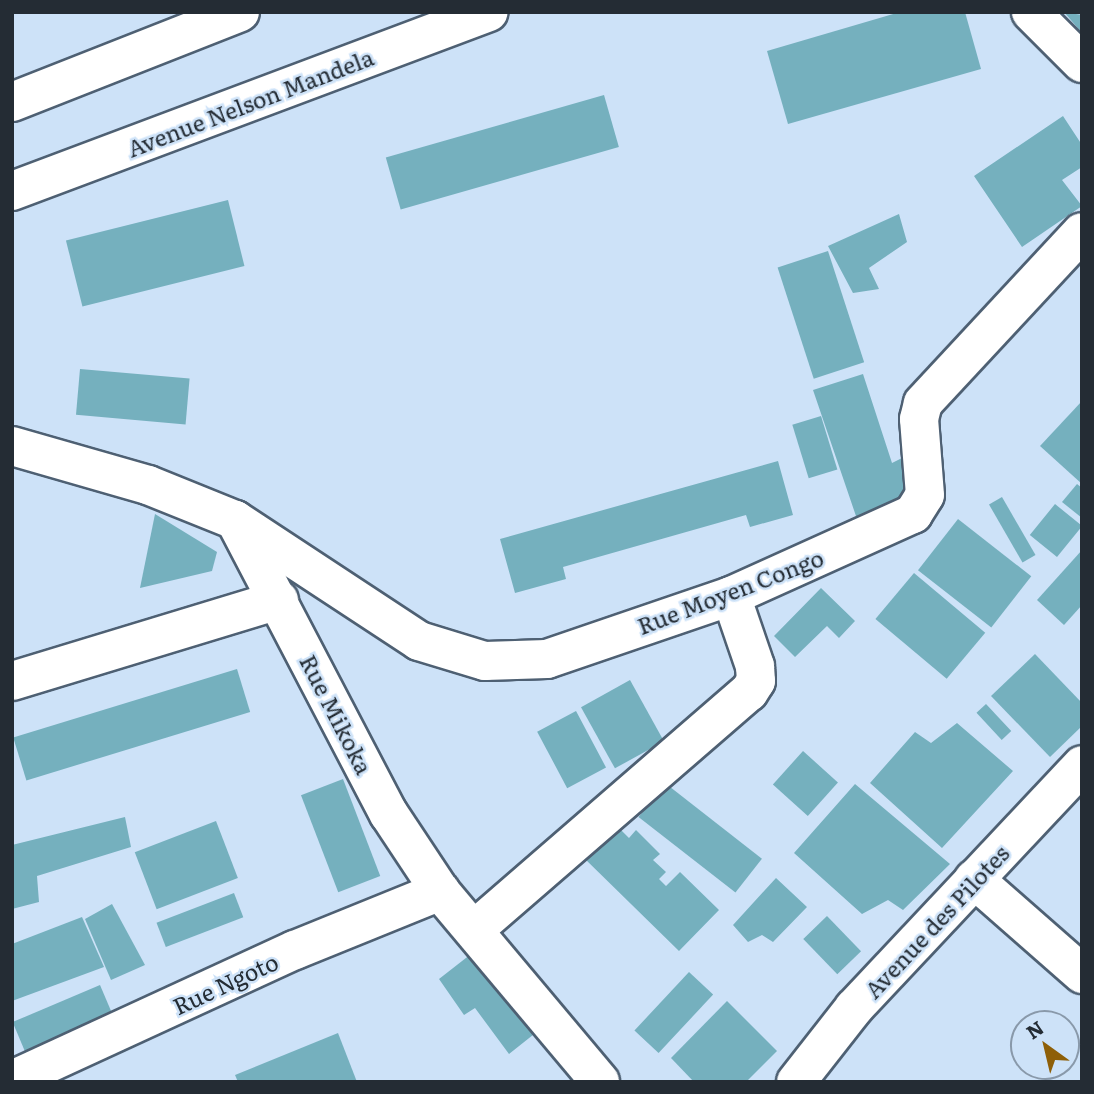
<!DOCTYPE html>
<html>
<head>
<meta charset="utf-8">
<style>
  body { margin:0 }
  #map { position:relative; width:1094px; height:1094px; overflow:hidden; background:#cde2f8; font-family:Literata,serif }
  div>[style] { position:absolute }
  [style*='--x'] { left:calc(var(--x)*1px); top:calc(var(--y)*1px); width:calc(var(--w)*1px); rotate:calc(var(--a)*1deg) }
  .building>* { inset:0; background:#75b0be; transform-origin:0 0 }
  .roads { filter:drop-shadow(2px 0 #4e6073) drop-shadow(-2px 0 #4e6073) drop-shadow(0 2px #4e6073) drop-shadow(0 -2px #4e6073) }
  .street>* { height:38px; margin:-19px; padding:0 19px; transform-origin:19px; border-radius:19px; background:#fff }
  .secondary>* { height:38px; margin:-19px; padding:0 19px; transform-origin:19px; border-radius:19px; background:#fff }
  span { translate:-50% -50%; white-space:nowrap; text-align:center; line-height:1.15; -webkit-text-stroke:5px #cde2f8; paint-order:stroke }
  .street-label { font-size:23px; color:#242c34 }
  .frame { position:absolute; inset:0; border:14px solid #242c34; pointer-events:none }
  .north { position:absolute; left:1010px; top:1010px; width:70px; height:70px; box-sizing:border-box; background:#cde2f8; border:2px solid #8999aa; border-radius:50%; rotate:326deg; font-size:19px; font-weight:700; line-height:28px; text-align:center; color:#242c34 }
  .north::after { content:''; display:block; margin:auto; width:24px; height:32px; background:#8e5f08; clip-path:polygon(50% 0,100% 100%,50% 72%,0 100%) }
</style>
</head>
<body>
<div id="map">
  <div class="building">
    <i style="clip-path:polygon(900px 12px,965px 12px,981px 69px,788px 124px,767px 51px)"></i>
    <i style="clip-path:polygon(1064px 12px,1082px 15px,1082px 33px)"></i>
    <i style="left:604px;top:95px;width:54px;height:227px;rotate:74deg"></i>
    <i style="clip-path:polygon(1063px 116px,1082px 145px,1082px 167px,1062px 180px,1082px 206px,1022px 247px,974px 176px)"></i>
    <i style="left:228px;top:200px;width:68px;height:167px;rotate:76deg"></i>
    <i style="clip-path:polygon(899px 214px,907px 242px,869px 268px,879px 289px,853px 293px,828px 246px)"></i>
    <i style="left:828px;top:251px;width:117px;height:53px;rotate:72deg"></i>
    <i style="left:80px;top:369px;width:110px;height:46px;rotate:5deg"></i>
    <i style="clip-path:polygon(863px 374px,892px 463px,902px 458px,915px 490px,857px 519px,813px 390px)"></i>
    <i style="clip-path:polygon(1082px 401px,1082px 484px,1040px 446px)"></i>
    <i style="left:821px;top:416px;width:56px;height:30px;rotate:73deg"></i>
    <i style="clip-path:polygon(778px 461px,793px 515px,750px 527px,746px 515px,563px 567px,566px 579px,515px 593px,500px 539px)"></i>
    <i style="clip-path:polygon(1077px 484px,1082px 488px,1082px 518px,1062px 502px)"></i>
    <i style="left:1002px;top:497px;width:67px;height:15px;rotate:60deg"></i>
    <i style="left:1055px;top:504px;width:35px;height:40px;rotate:39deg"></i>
    <i style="clip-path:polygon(155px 514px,217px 552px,212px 571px,140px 588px)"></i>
    <i style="left:958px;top:519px;width:93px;height:65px;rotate:38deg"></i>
    <i style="clip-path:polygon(1082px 550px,1082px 605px,1064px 625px,1037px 600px)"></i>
    <i style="left:914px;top:573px;width:93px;height:60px;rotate:40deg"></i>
    <i style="clip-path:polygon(821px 588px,855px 621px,839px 638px,827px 626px,795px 657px,774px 636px)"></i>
    <i style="clip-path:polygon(1035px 654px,1082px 703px,1082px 726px,1050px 757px,991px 696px)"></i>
    <i style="left:237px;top:669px;width:45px;height:234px;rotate:73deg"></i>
    <i style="left:630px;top:680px;width:70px;height:56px;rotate:61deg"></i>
    <i style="left:986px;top:704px;width:37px;height:13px;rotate:47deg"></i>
    <i style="left:576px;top:711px;width:64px;height:44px;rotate:62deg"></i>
    <i style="clip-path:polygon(957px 723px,1013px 771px,942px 848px,870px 783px,915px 732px,931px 743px)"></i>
    <i style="left:803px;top:751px;width:47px;height:45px;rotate:42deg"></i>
    <i style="left:343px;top:779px;width:104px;height:45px;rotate:69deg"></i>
    <i style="left:665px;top:783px;width:123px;height:43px;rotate:38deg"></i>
    <i style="clip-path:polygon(855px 784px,950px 864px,903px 910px,888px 900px,862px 914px,794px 853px)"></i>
    <i style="clip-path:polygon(125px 817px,131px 847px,37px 876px,39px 902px,12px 909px,12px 845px)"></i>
    <i style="left:216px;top:821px;width:61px;height:87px;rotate:69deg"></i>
    <i style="clip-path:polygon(616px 825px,629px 838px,636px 830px,660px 854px,653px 860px,666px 872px,659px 879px,666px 886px,680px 872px,719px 910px,679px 951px,584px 858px)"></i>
    <i style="clip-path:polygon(776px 878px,807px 907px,773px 942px,762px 935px,748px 942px,733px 925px)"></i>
    <i style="left:234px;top:893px;width:26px;height:83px;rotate:69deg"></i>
    <i style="clip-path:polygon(112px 904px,145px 965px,111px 980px,85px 919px)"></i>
    <i style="left:827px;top:916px;width:49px;height:33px;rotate:46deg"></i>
    <i style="clip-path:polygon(82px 917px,104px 967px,12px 1001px,12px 944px)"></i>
    <i style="clip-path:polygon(480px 947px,543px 1027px,509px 1054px,475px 1008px,464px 1015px,439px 979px)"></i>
    <i style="left:689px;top:972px;width:33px;height:80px;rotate:43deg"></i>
    <i style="left:100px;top:985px;width:34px;height:95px;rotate:67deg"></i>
    <i style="clip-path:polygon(727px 1001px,777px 1051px,746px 1082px,694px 1082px,671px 1058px)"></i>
    <i style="clip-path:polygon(338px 1033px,357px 1082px,238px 1082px,235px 1075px)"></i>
  </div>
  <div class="roads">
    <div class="street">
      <i style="--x:1031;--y:12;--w:72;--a:45"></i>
      <i style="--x:12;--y:102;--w:245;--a:-21.5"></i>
      <i style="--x:12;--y:446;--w:141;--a:16"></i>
      <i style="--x:148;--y:485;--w:94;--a:21.9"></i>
      <i style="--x:235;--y:520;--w:332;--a:62.4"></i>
      <i style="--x:389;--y:814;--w:92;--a:56.5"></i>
      <i style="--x:440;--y:891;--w:249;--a:50"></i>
      <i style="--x:235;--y:520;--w:220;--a:33.3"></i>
      <i style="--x:419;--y:641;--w:69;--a:16.9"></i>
      <i style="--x:485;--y:661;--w:62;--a:-1.8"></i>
      <i style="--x:547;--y:659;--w:194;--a:-18.9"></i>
      <i style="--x:731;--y:596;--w:200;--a:-24.3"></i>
      <i style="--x:913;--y:514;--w:22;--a:-58"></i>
      <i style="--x:925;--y:495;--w:76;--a:-94.5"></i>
      <i style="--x:919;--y:419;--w:16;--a:-76"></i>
      <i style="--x:923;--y:403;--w:233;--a:-47.1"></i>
      <i style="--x:12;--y:681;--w:279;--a:-16.9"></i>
      <i style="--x:974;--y:879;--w:144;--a:41.3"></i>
      <i style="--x:475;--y:929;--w:362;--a:-40.9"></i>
      <i style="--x:749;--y:692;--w:13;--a:-58"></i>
      <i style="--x:756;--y:681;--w:15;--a:-94"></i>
      <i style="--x:755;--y:666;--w:74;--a:-108.9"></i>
      <i style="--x:12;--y:1080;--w:311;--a:-24.7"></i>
      <i style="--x:295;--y:950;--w:157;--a:-22.1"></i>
      <i style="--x:796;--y:1082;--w:94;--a:-51.9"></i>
      <i style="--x:854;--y:1008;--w:333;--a:-46.8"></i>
    </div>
    <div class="secondary">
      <i style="--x:12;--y:191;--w:509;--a:-20.57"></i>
    </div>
  </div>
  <div class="street-label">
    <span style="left:250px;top:102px;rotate:-21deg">Avenue Nelson Mandela</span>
    <span style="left:730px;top:591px;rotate:-21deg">Rue Moyen Congo</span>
    <span style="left:337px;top:714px;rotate:63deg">Rue Mikoka</span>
    <span style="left:936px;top:921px;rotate:-47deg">Avenue des Pilotes</span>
    <span style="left:225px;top:983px;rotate:-25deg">Rue Ngoto</span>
  </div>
  <div class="frame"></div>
  <div class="north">N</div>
</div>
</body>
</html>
